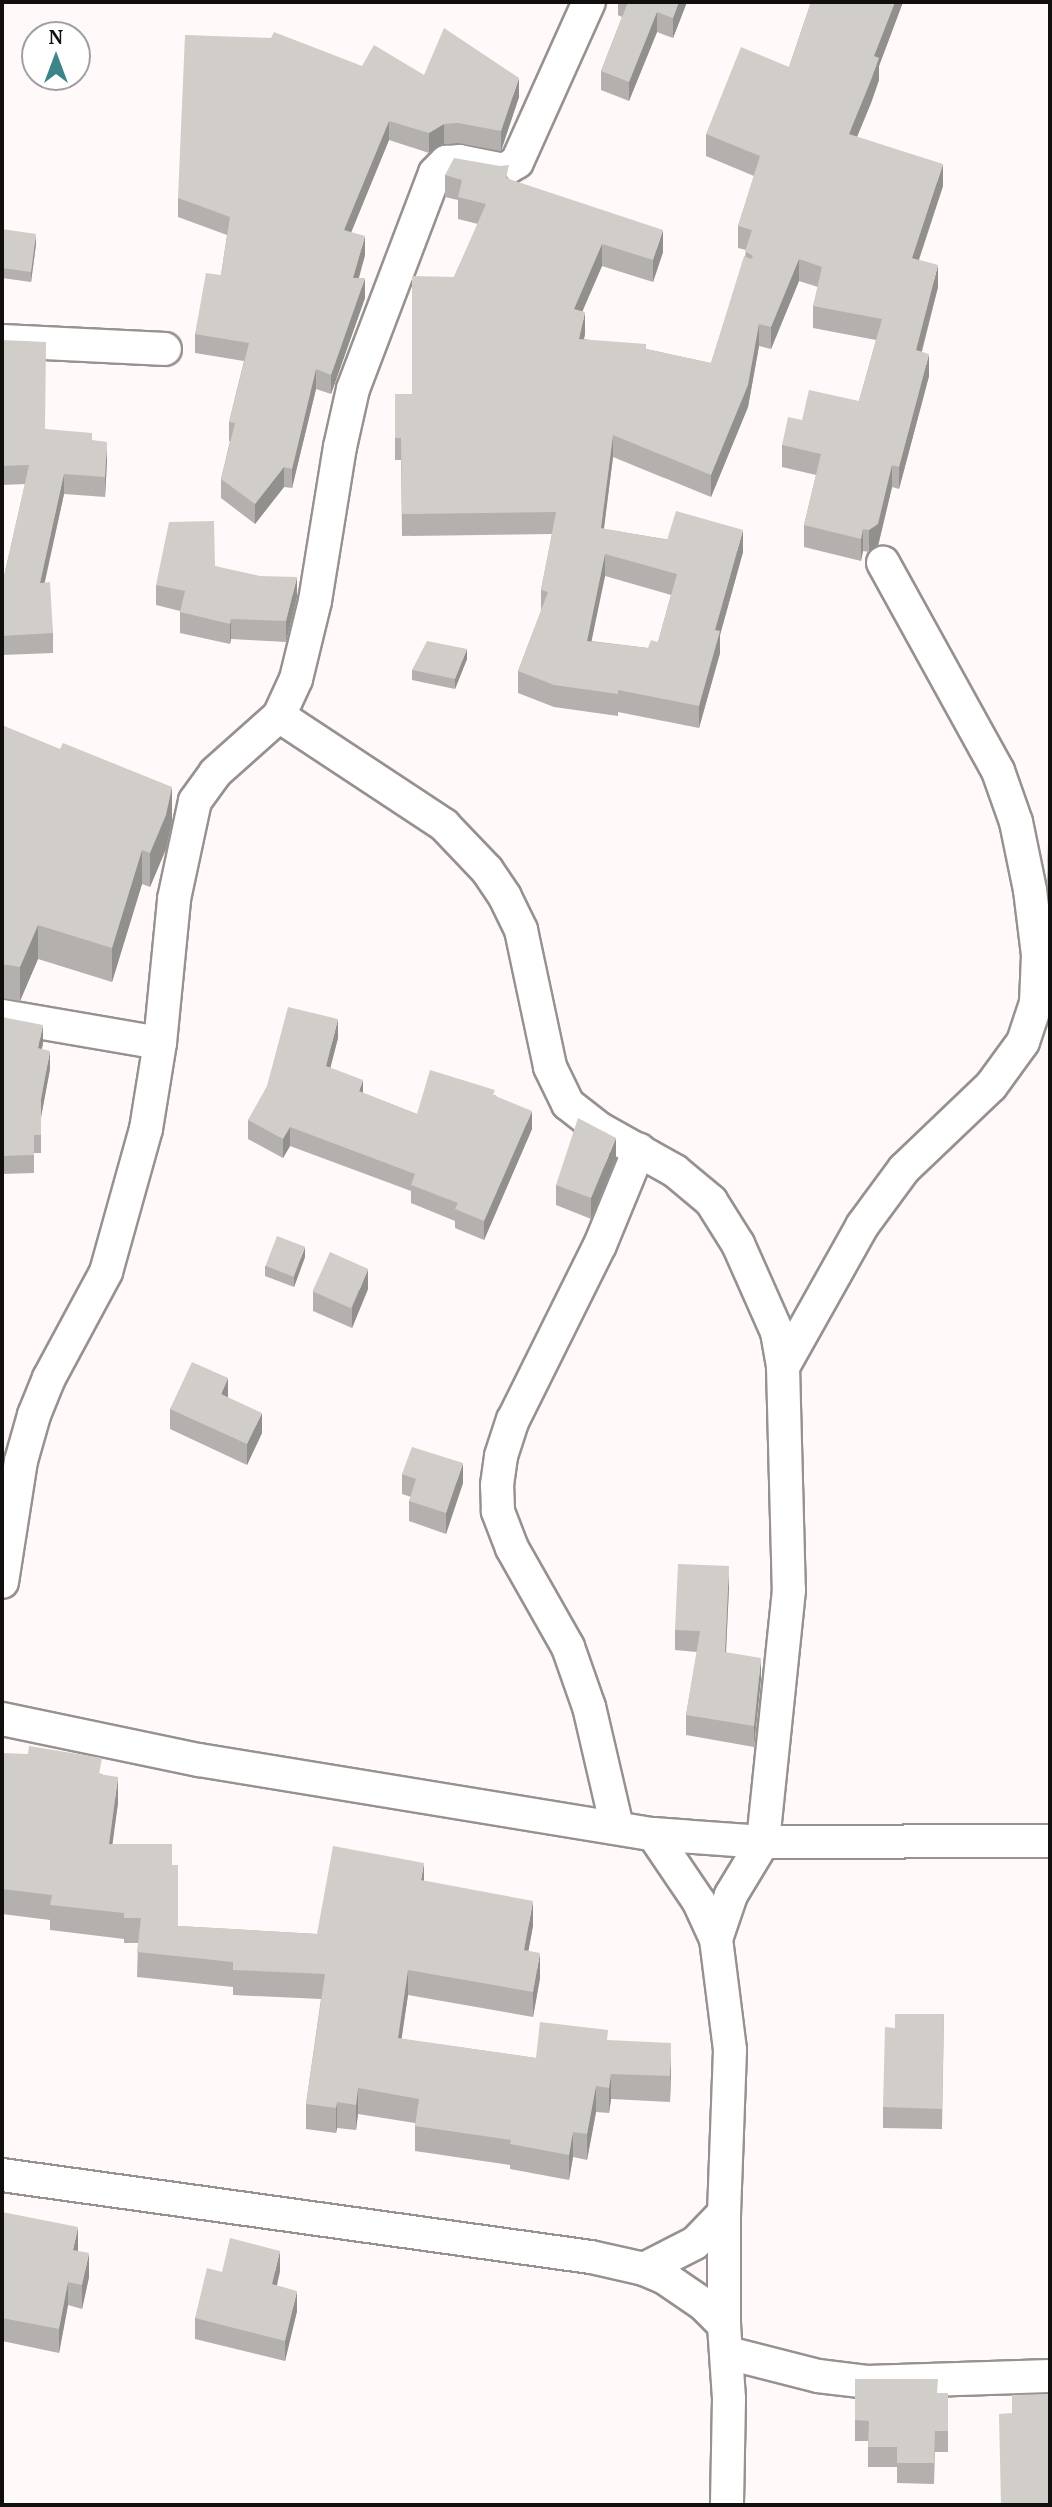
<!DOCTYPE html>
<html>
<head>
<meta charset="utf-8">
<style>
  body { margin:0 }
  #map { position:relative; width:1052px; height:2507px; overflow:hidden; background:#fff9f9; font-family:"PT Serif",serif }
  div>[style] { position:absolute }
  [style*='--x'] { left:calc(var(--x)*1px); top:calc(var(--y)*1px); width:calc(var(--w)*1px); rotate:calc(var(--a)*1deg) }
  .roads { filter:drop-shadow(2px 0 #97918f) drop-shadow(-2px 0 #97918f) drop-shadow(0 2px #97918f) drop-shadow(0 -2px #97918f) }
  .minor>* { height:32px; margin:-16px; padding:0 16px; transform-origin:16px; border-radius:16px; background:#fff }
  .wall>* { inset:0; background:#b4b0ad }
  .shaded-wall>* { inset:0; background:#92908d }
  .building>* { inset:0; background:#d1cdc9; transform-origin:0 0 }
  span { translate:-50% -50%; white-space:nowrap; text-align:center; line-height:1.15; -webkit-text-stroke:5px #fff; paint-order:stroke }
  .frame { position:absolute; inset:0; border:4px solid #110f0e; pointer-events:none }
  .north { position:absolute; left:21px; top:21px; width:70px; height:70px; box-sizing:border-box; background:#fff; border:2px solid #a09f9f; border-radius:50%; rotate:0deg; font-size:19px; font-weight:700; line-height:28px; text-align:center; color:#110f0e }
  .north::after { content:''; display:block; margin:auto; width:24px; height:32px; background:#3b8488; clip-path:polygon(50% 0,100% 100%,50% 72%,0 100%) }
</style>
</head>
<body>
<div id="map">
  <div class="roads">
    <div class="minor">
      <i style="--x:2;--y:341;--w:163;--a:2.8"></i>
      <i style="--x:279;--y:716;--w:198;--a:33.4"></i>
      <i style="--x:444;--y:825;--w:62;--a:46.3"></i>
      <i style="--x:487;--y:870;--w:32;--a:56"></i>
      <i style="--x:505;--y:897;--w:37;--a:64"></i>
      <i style="--x:521;--y:930;--w:140;--a:78"></i>
      <i style="--x:550;--y:1067;--w:41;--a:64.1"></i>
      <i style="--x:568;--y:1104;--w:41;--a:38"></i>
      <i style="--x:600;--y:1129;--w:86;--a:29.2"></i>
      <i style="--x:675;--y:1171;--w:47;--a:39.8"></i>
      <i style="--x:711;--y:1201;--w:51;--a:57.9"></i>
      <i style="--x:738;--y:1244;--w:96;--a:66.1"></i>
      <i style="--x:777;--y:1332;--w:36;--a:80"></i>
      <i style="--x:783;--y:1367;--w:223;--a:88.5"></i>
      <i style="--x:789;--y:1590;--w:253;--a:95.9"></i>
      <i style="--x:763;--y:1842;--w:62;--a:121.1"></i>
      <i style="--x:731;--y:1895;--w:46;--a:108.8"></i>
      <i style="--x:2;--y:1016;--w:160;--a:9.7"></i>
      <i style="--x:783;--y:1367;--w:162;--a:-60.7"></i>
      <i style="--x:862;--y:1226;--w:71;--a:-53.6"></i>
      <i style="--x:904;--y:1169;--w:120;--a:-43.7"></i>
      <i style="--x:991;--y:1086;--w:54;--a:-54"></i>
      <i style="--x:1023;--y:1042;--w:41;--a:-71.6"></i>
      <i style="--x:1036;--y:1003;--w:48;--a:-87.6"></i>
      <i style="--x:1038;--y:955;--w:65;--a:-97"></i>
      <i style="--x:1030;--y:890;--w:69;--a:-101.6"></i>
      <i style="--x:1016;--y:822;--w:54;--a:-109.4"></i>
      <i style="--x:998;--y:771;--w:238;--a:-118.9"></i>
      <i style="--x:2;--y:1582;--w:122;--a:-81.1"></i>
      <i style="--x:21;--y:1461;--w:48;--a:-74.2"></i>
      <i style="--x:34;--y:1415;--w:40;--a:-68"></i>
      <i style="--x:49;--y:1378;--w:120;--a:-61.7"></i>
      <i style="--x:106;--y:1272;--w:148;--a:-74.4"></i>
      <i style="--x:146;--y:1129;--w:87;--a:-80.8"></i>
      <i style="--x:160;--y:1043;--w:145;--a:-84.4"></i>
      <i style="--x:174;--y:899;--w:100;--a:-77.9"></i>
      <i style="--x:195;--y:801;--w:34;--a:-54"></i>
      <i style="--x:215;--y:773;--w:86;--a:-41.7"></i>
      <i style="--x:279;--y:716;--w:41;--a:-65.3"></i>
      <i style="--x:296;--y:679;--w:80;--a:-76.3"></i>
      <i style="--x:315;--y:601;--w:156;--a:-80.8"></i>
      <i style="--x:340;--y:447;--w:59;--a:-77.4"></i>
      <i style="--x:353;--y:389;--w:231;--a:-69.2"></i>
      <i style="--x:435;--y:173;--w:16;--a:-45"></i>
      <i style="--x:446;--y:162;--w:13;--a:-4"></i>
      <i style="--x:459;--y:161;--w:46;--a:11.3"></i>
      <i style="--x:504;--y:170;--w:15;--a:-32"></i>
      <i style="--x:517;--y:162;--w:175;--a:-65.8"></i>
      <i style="--x:2;--y:1719;--w:201;--a:11.8"></i>
      <i style="--x:199;--y:1760;--w:460;--a:9.3"></i>
      <i style="--x:653;--y:1834;--w:110;--a:4.2"></i>
      <i style="--x:763;--y:1842;--w:287;--a:-0.2"></i>
      <i style="--x:617;--y:1827;--w:123;--a:-103.1"></i>
      <i style="--x:589;--y:1707;--w:64;--a:-109.3"></i>
      <i style="--x:568;--y:1647;--w:114;--a:-119.5"></i>
      <i style="--x:512;--y:1548;--w:40;--a:-111"></i>
      <i style="--x:498;--y:1511;--w:26;--a:-92"></i>
      <i style="--x:497;--y:1485;--w:29;--a:-82"></i>
      <i style="--x:501;--y:1456;--w:38;--a:-72"></i>
      <i style="--x:513;--y:1420;--w:195;--a:-63.6"></i>
      <i style="--x:600;--y:1245;--w:103;--a:-67.7"></i>
      <i style="--x:653;--y:1834;--w:82;--a:55.9"></i>
      <i style="--x:699;--y:1902;--w:41;--a:65.3"></i>
      <i style="--x:716;--y:1939;--w:112;--a:82.8"></i>
      <i style="--x:730;--y:2050;--w:163;--a:92.1"></i>
      <i style="--x:724;--y:2213;--w:112;--a:90"></i>
      <i style="--x:724;--y:2325;--w:74;--a:86.1"></i>
      <i style="--x:729;--y:2399;--w:106;--a:91.1"></i>
      <i style="--x:2;--y:2175;--w:595;--a:7.93"></i>
      <i style="--x:591;--y:2257;--w:54;--a:12.8"></i>
      <i style="--x:644;--y:2269;--w:23;--a:23"></i>
      <i style="--x:665;--y:2278;--w:46;--a:34.4"></i>
      <i style="--x:703;--y:2304;--w:30;--a:45"></i>
      <i style="--x:644;--y:2269;--w:57;--a:-27"></i>
      <i style="--x:695;--y:2243;--w:42;--a:-46"></i>
      <i style="--x:728;--y:2353;--w:93;--a:14.3"></i>
      <i style="--x:818;--y:2376;--w:49;--a:7"></i>
      <i style="--x:867;--y:2382;--w:183;--a:-1.9"></i>
    </div>
  </div>
  <div class="wall">
    <i style="clip-path:polygon(618px 2px,687px 2px,673px 38px,657px 32px,629px 101px,601px 90px,601px 71px,622px 17px,618px 15px)"></i>
    <i style="clip-path:polygon(evenodd,811px 2px,903px 2px,879px 66px,879px 80px,871px 103px,857px 137px,943px 186px,919px 260px,938px 287px,922px 352px,929px 376px,899px 489px,892px 487px,878px 546px,869px 552px,863px 551px,861px 561px,804px 547px,804px 525px,816px 475px,782px 467px,782px 445px,802px 420px,859px 401px,876px 340px,813px 328px,813px 306px,818px 287px,799px 281px,771px 349px,759px 346px,748px 407px,711px 497px,613px 457px,604px 529px,743px 552px,720px 635px,720px 653px,699px 728px,618px 712px,618px 716px,554px 707px,518px 693px,518px 671px,541px 611px,541px 590px,552px 534px,402px 536px,401px 460px,395px 460px,395px 394px,412px 394px,454px 277px,478px 224px,458px 219px,458px 200px,445px 197px,445px 175px,500px 166px,509px 179px,663px 252px,653px 282px,602px 266px,582px 311px,585px 334px,584px 339px,646px 349px,711px 363px,745px 257px,746px 250px,738px 248px,738px 226px,754px 176px,706px 156px,706px 134px,789px 67px,811px 2px,605px 576px,671px 595px,658px 642px,648px 648px,591px 641px,605px 576px)"></i>
    <i style="clip-path:polygon(362px 66px,424px 75px,519px 97px,501px 151px,458px 143px,444px 144px,429px 153px,389px 140px,351px 232px,365px 255px,359px 278px,365px 298px,331px 394px,316px 389px,292px 488px,284px 487px,255px 524px,221px 498px,221px 479px,230px 441px,229px 441px,229px 422px,244px 361px,195px 353px,195px 334px,221px 275px,227px 235px,178px 217px,178px 198px)"></i>
    <i style="clip-path:polygon(2px 229px,36px 244px,31px 282px,2px 278px)"></i>
    <i style="clip-path:polygon(2px 340px,45px 429px,92px 440px,107px 461px,105px 497px,64px 494px,45px 582px,53px 633px,53px 653px,2px 655px,2px 585px,25px 484px,2px 485px)"></i>
    <i style="clip-path:polygon(215px 566px,297px 597px,286px 642px,231px 639px,230px 644px,180px 633px,180px 611px,156px 605px,156px 585px)"></i>
    <i style="clip-path:polygon(467px 659px,455px 689px,412px 680px,412px 670px)"></i>
    <i style="clip-path:polygon(2px 726px,172px 821px,166px 849px,150px 887px,142px 884px,112px 982px,38px 959px,20px 1001px,2px 998px)"></i>
    <i style="clip-path:polygon(1050px 807px,1050px 904px,1047px 881px)"></i>
    <i style="clip-path:polygon(2px 1017px,43px 1043px,42px 1049px,50px 1069px,41px 1117px,41px 1153px,34px 1153px,34px 1173px,2px 1174px)"></i>
    <i style="clip-path:polygon(338px 1038px,330px 1068px,363px 1093px,417px 1114px,495px 1095px,532px 1129px,484px 1240px,455px 1228px,455px 1221px,411px 1203px,411px 1191px,290px 1146px,283px 1158px,248px 1139px,248px 1120px)"></i>
    <i style="clip-path:polygon(616px 1159px,591px 1219px,556px 1205px,556px 1185px)"></i>
    <i style="clip-path:polygon(305px 1257px,294px 1287px,265px 1276px,265px 1266px)"></i>
    <i style="clip-path:polygon(368px 1289px,352px 1328px,313px 1311px,313px 1291px)"></i>
    <i style="clip-path:polygon(228px 1398px,262px 1433px,247px 1465px,170px 1429px,170px 1409px)"></i>
    <i style="clip-path:polygon(402px 1474px,463px 1483px,446px 1534px,409px 1521px,409px 1501px,411px 1497px,402px 1494px)"></i>
    <i style="clip-path:polygon(729px 1587px,726px 1652px,761px 1679px,754px 1747px,686px 1735px,686px 1715px,697px 1652px,675px 1650px,675px 1630px)"></i>
    <i style="clip-path:polygon(2px 1753px,102px 1774px,118px 1803px,112px 1844px,172px 1865px,178px 1926px,317px 1934px,424px 1881px,533px 1926px,528px 1951px,540px 1978px,533px 2017px,408px 1995px,401px 2039px,536px 2058px,608px 2040px,671px 2068px,670px 2102px,611px 2099px,609px 2113px,596px 2112px,587px 2160px,573px 2157px,569px 2180px,510px 2169px,510px 2165px,415px 2151px,415px 2123px,358px 2114px,356px 2130px,337px 2128px,336px 2133px,306px 2129px,306px 2104px,321px 1999px,233px 1995px,233px 1987px,137px 1977px,138px 1943px,124px 1943px,124px 1939px,50px 1930px,50px 1920px,2px 1914px)"></i>
    <i style="clip-path:polygon(944px 2014px,942px 2129px,883px 2128px,883px 2107px)"></i>
    <i style="clip-path:polygon(2px 2212px,78px 2251px,89px 2277px,82px 2309px,68px 2305px,59px 2353px,2px 2341px)"></i>
    <i style="clip-path:polygon(280px 2271px,277px 2286px,297px 2311px,285px 2361px,195px 2339px,195px 2318px,222px 2272px)"></i>
    <i style="clip-path:polygon(855px 2379px,938px 2393px,948px 2393px,948px 2452px,935px 2452px,934px 2484px,897px 2483px,897px 2467px,868px 2467px,868px 2441px,855px 2441px)"></i>
  </div>
  <div class="shaded-wall">
    <i style="clip-path:polygon(679px 2px,687px 2px,673px 38px,673px 18px)"></i>
    <i style="clip-path:polygon(895px 2px,903px 2px,879px 66px,879px 80px,871px 103px,849px 156px,849px 134px,874px 56px)"></i>
    <i style="clip-path:polygon(657px 12px,657px 32px,629px 101px,629px 82px)"></i>
    <i style="clip-path:polygon(519px 78px,519px 97px,501px 151px,501px 131px)"></i>
    <i style="clip-path:polygon(389px 121px,389px 140px,344px 250px,344px 230px)"></i>
    <i style="clip-path:polygon(444px 124px,444px 144px,429px 153px,429px 133px)"></i>
    <i style="clip-path:polygon(943px 164px,943px 186px,912px 280px,912px 258px)"></i>
    <i style="clip-path:polygon(663px 230px,663px 252px,653px 282px,653px 260px)"></i>
    <i style="clip-path:polygon(36px 234px,36px 244px,31px 282px,31px 272px)"></i>
    <i style="clip-path:polygon(365px 236px,365px 255px,353px 298px,353px 278px)"></i>
    <i style="clip-path:polygon(602px 244px,602px 266px,574px 331px,574px 309px)"></i>
    <i style="clip-path:polygon(799px 259px,799px 281px,771px 349px,771px 327px)"></i>
    <i style="clip-path:polygon(938px 265px,938px 287px,916px 372px,916px 350px)"></i>
    <i style="clip-path:polygon(365px 278px,365px 298px,331px 394px,331px 375px)"></i>
    <i style="clip-path:polygon(585px 312px,585px 334px,579px 361px,579px 339px)"></i>
    <i style="clip-path:polygon(759px 324px,759px 346px,748px 407px,711px 497px,711px 475px)"></i>
    <i style="clip-path:polygon(929px 354px,929px 376px,899px 489px,899px 467px)"></i>
    <i style="clip-path:polygon(316px 369px,316px 389px,292px 488px,292px 469px)"></i>
    <i style="clip-path:polygon(613px 435px,613px 457px,601px 550px,601px 528px)"></i>
    <i style="clip-path:polygon(107px 442px,107px 461px,105px 497px,105px 477px)"></i>
    <i style="clip-path:polygon(892px 465px,892px 487px,878px 546px,869px 552px,869px 530px)"></i>
    <i style="clip-path:polygon(284px 467px,284px 487px,255px 524px,255px 504px)"></i>
    <i style="clip-path:polygon(64px 474px,64px 494px,40px 602px,40px 583px)"></i>
    <i style="clip-path:polygon(863px 529px,863px 551px,861px 561px,861px 539px)"></i>
    <i style="clip-path:polygon(743px 530px,743px 552px,720px 635px,720px 653px,699px 728px,699px 706px,715px 630px)"></i>
    <i style="clip-path:polygon(605px 554px,605px 576px,587px 663px,587px 641px)"></i>
    <i style="clip-path:polygon(297px 577px,297px 597px,286px 642px,286px 621px)"></i>
    <i style="clip-path:polygon(231px 619px,231px 639px,230px 644px,230px 624px)"></i>
    <i style="clip-path:polygon(467px 649px,467px 659px,455px 689px,455px 679px)"></i>
    <i style="clip-path:polygon(172px 787px,172px 821px,166px 849px,150px 887px,150px 853px)"></i>
    <i style="clip-path:polygon(142px 850px,142px 884px,112px 982px,112px 948px)"></i>
    <i style="clip-path:polygon(38px 925px,38px 959px,20px 1001px,20px 967px)"></i>
    <i style="clip-path:polygon(338px 1019px,338px 1038px,326px 1085px,326px 1066px)"></i>
    <i style="clip-path:polygon(43px 1025px,43px 1043px,38px 1067px,38px 1048px)"></i>
    <i style="clip-path:polygon(50px 1051px,50px 1069px,41px 1117px,41px 1099px)"></i>
    <i style="clip-path:polygon(363px 1080px,363px 1099px,359px 1091px)"></i>
    <i style="clip-path:polygon(532px 1111px,532px 1129px,484px 1240px,484px 1221px)"></i>
    <i style="clip-path:polygon(290px 1127px,290px 1146px,283px 1158px,283px 1139px)"></i>
    <i style="clip-path:polygon(616px 1138px,616px 1159px,591px 1219px,591px 1198px)"></i>
    <i style="clip-path:polygon(305px 1247px,305px 1257px,294px 1287px,294px 1277px)"></i>
    <i style="clip-path:polygon(368px 1269px,368px 1289px,352px 1328px,352px 1308px)"></i>
    <i style="clip-path:polygon(228px 1378px,228px 1399px,221px 1394px)"></i>
    <i style="clip-path:polygon(262px 1413px,262px 1433px,247px 1465px,247px 1444px)"></i>
    <i style="clip-path:polygon(463px 1463px,463px 1483px,446px 1534px,446px 1513px)"></i>
    <i style="clip-path:polygon(729px 1566px,729px 1587px,725px 1672px,725px 1652px)"></i>
    <i style="clip-path:polygon(761px 1658px,761px 1679px,754px 1747px,754px 1726px)"></i>
    <i style="clip-path:polygon(118px 1777px,118px 1803px,109px 1870px,109px 1844px)"></i>
    <i style="clip-path:polygon(424px 1863px,424px 1888px,421px 1880px)"></i>
    <i style="clip-path:polygon(533px 1901px,533px 1926px,524px 1975px,524px 1950px)"></i>
    <i style="clip-path:polygon(540px 1953px,540px 1978px,533px 2017px,533px 1992px)"></i>
    <i style="clip-path:polygon(408px 1970px,408px 1995px,398px 2063px,398px 2038px)"></i>
    <i style="clip-path:polygon(671px 2043px,671px 2068px,670px 2102px,670px 2076px)"></i>
    <i style="clip-path:polygon(611px 2074px,611px 2099px,609px 2113px,609px 2088px)"></i>
    <i style="clip-path:polygon(596px 2086px,596px 2112px,587px 2160px,587px 2134px)"></i>
    <i style="clip-path:polygon(358px 2088px,358px 2114px,356px 2130px,356px 2105px)"></i>
    <i style="clip-path:polygon(337px 2102px,337px 2128px,336px 2133px,336px 2108px)"></i>
    <i style="clip-path:polygon(573px 2132px,573px 2157px,569px 2180px,569px 2155px)"></i>
    <i style="clip-path:polygon(78px 2227px,78px 2250px,73px 2274px,73px 2250px)"></i>
    <i style="clip-path:polygon(280px 2251px,280px 2271px,272px 2305px,272px 2284px)"></i>
    <i style="clip-path:polygon(89px 2253px,89px 2277px,82px 2309px,82px 2285px)"></i>
    <i style="clip-path:polygon(68px 2282px,68px 2305px,59px 2353px,59px 2329px)"></i>
    <i style="clip-path:polygon(297px 2291px,297px 2311px,285px 2361px,285px 2341px)"></i>
  </div>
  <div class="building">
    <i style="clip-path:polygon(628px 2px,679px 2px,673px 18px,657px 12px,629px 82px,601px 71px)"></i>
    <i style="clip-path:polygon(evenodd,811px 2px,895px 2px,874px 56px,879px 58px,871px 80px,849px 134px,943px 164px,912px 258px,938px 265px,916px 350px,929px 354px,899px 467px,892px 465px,878px 524px,869px 530px,863px 529px,861px 539px,804px 525px,821px 454px,782px 445px,788px 417px,802px 420px,809px 390px,859px 401px,882px 319px,813px 306px,822px 267px,799px 259px,771px 327px,759px 324px,748px 385px,711px 475px,613px 435px,601px 528px,667px 540px,676px 511px,743px 530px,715px 630px,720px 631px,699px 706px,618px 690px,618px 694px,554px 685px,518px 671px,548px 592px,541px 590px,556px 512px,402px 514px,401px 438px,395px 438px,395px 394px,412px 394px,412px 276px,454px 277px,486px 204px,458px 197px,462px 180px,445px 175px,454px 158px,500px 166px,509px 165px,506px 178px,663px 230px,653px 260px,602px 244px,574px 309px,585px 312px,579px 339px,646px 344px,646px 349px,711px 363px,744px 256px,751px 259px,753px 256px,745px 251px,752px 230px,738px 226px,760px 156px,706px 134px,741px 47px,789px 67px,811px 2px,605px 554px,677px 574px,658px 642px,651px 640px,648px 648px,587px 641px,605px 554px)"></i>
    <i style="clip-path:polygon(444px 28px,519px 78px,501px 131px,458px 123px,444px 124px,429px 133px,389px 121px,344px 230px,365px 236px,353px 278px,365px 278px,331px 375px,316px 369px,292px 469px,284px 467px,255px 504px,221px 479px,235px 423px,229px 422px,249px 343px,195px 334px,206px 273px,221px 275px,230px 217px,178px 198px,185px 35px,271px 38px,274px 32px,362px 66px,374px 45px,424px 75px)"></i>
    <i style="clip-path:polygon(2px 229px,36px 234px,31px 272px,2px 268px)"></i>
    <i style="clip-path:polygon(2px 340px,46px 342px,45px 429px,92px 433px,92px 440px,107px 442px,105px 477px,64px 474px,40px 583px,50px 582px,53px 633px,2px 636px,2px 585px,29px 465px,2px 466px)"></i>
    <i style="clip-path:polygon(214px 521px,215px 566px,260px 576px,297px 577px,286px 621px,231px 619px,230px 624px,180px 612px,185px 591px,156px 585px,169px 522px)"></i>
    <i style="clip-path:polygon(427px 641px,467px 649px,455px 679px,412px 670px)"></i>
    <i style="clip-path:polygon(2px 725px,60px 749px,63px 743px,172px 787px,166px 815px,150px 853px,142px 850px,112px 948px,38px 925px,20px 967px,2px 964px)"></i>
    <i style="clip-path:polygon(1050px 807px,1050px 884px,1047px 861px)"></i>
    <i style="clip-path:polygon(288px 1007px,338px 1019px,326px 1066px,363px 1080px,359px 1091px,417px 1114px,430px 1070px,495px 1090px,493px 1095px,532px 1111px,484px 1221px,455px 1209px,458px 1203px,411px 1185px,415px 1174px,290px 1127px,283px 1139px,248px 1120px,267px 1086px)"></i>
    <i style="clip-path:polygon(2px 1017px,43px 1025px,38px 1048px,50px 1051px,41px 1099px,41px 1135px,34px 1135px,34px 1155px,2px 1156px)"></i>
    <i style="clip-path:polygon(578px 1118px,616px 1138px,591px 1198px,556px 1185px)"></i>
    <i style="left:277px;top:1236px;width:30px;height:32px;rotate:21deg"></i>
    <i style="left:330px;top:1252px;width:42px;height:43px;rotate:24deg"></i>
    <i style="clip-path:polygon(192px 1362px,228px 1378px,221px 1394px,262px 1413px,247px 1444px,170px 1409px)"></i>
    <i style="clip-path:polygon(412px 1447px,463px 1463px,446px 1513px,409px 1501px,416px 1479px,402px 1474px)"></i>
    <i style="clip-path:polygon(678px 1564px,729px 1566px,725px 1652px,761px 1658px,754px 1726px,686px 1715px,700px 1631px,675px 1630px)"></i>
    <i style="clip-path:polygon(29px 1746px,102px 1758px,99px 1774px,118px 1777px,109px 1844px,172px 1844px,172px 1865px,178px 1865px,178px 1926px,317px 1934px,333px 1846px,424px 1863px,421px 1880px,533px 1901px,524px 1950px,540px 1953px,533px 1992px,408px 1970px,398px 2038px,536px 2058px,540px 2022px,608px 2030px,607px 2040px,671px 2043px,670px 2076px,611px 2074px,609px 2088px,596px 2086px,587px 2134px,573px 2132px,569px 2155px,510px 2144px,511px 2140px,415px 2126px,419px 2099px,358px 2088px,356px 2105px,337px 2102px,336px 2108px,306px 2104px,325px 1974px,233px 1970px,233px 1962px,137px 1952px,141px 1918px,124px 1918px,124px 1913px,50px 1905px,52px 1895px,2px 1889px,2px 1753px,28px 1754px)"></i>
    <i style="clip-path:polygon(895px 2014px,944px 2014px,942px 2109px,883px 2107px,885px 2027px,895px 2028px)"></i>
    <i style="clip-path:polygon(2px 2212px,78px 2227px,73px 2250px,89px 2253px,82px 2285px,68px 2282px,59px 2329px,2px 2318px)"></i>
    <i style="clip-path:polygon(230px 2238px,280px 2251px,272px 2284px,297px 2291px,285px 2341px,195px 2318px,207px 2268px,222px 2272px)"></i>
    <i style="clip-path:polygon(855px 2379px,938px 2379px,937px 2393px,948px 2393px,948px 2431px,935px 2431px,934px 2463px,897px 2463px,897px 2447px,868px 2447px,869px 2421px,855px 2420px)"></i>
    <i style="clip-path:polygon(1050px 2394px,1050px 2505px,1001px 2505px,999px 2414px,1012px 2413px,1012px 2395px)"></i>
  </div>
  <div class="frame"></div>
  <div class="north">N</div>
</div>
</body>
</html>
